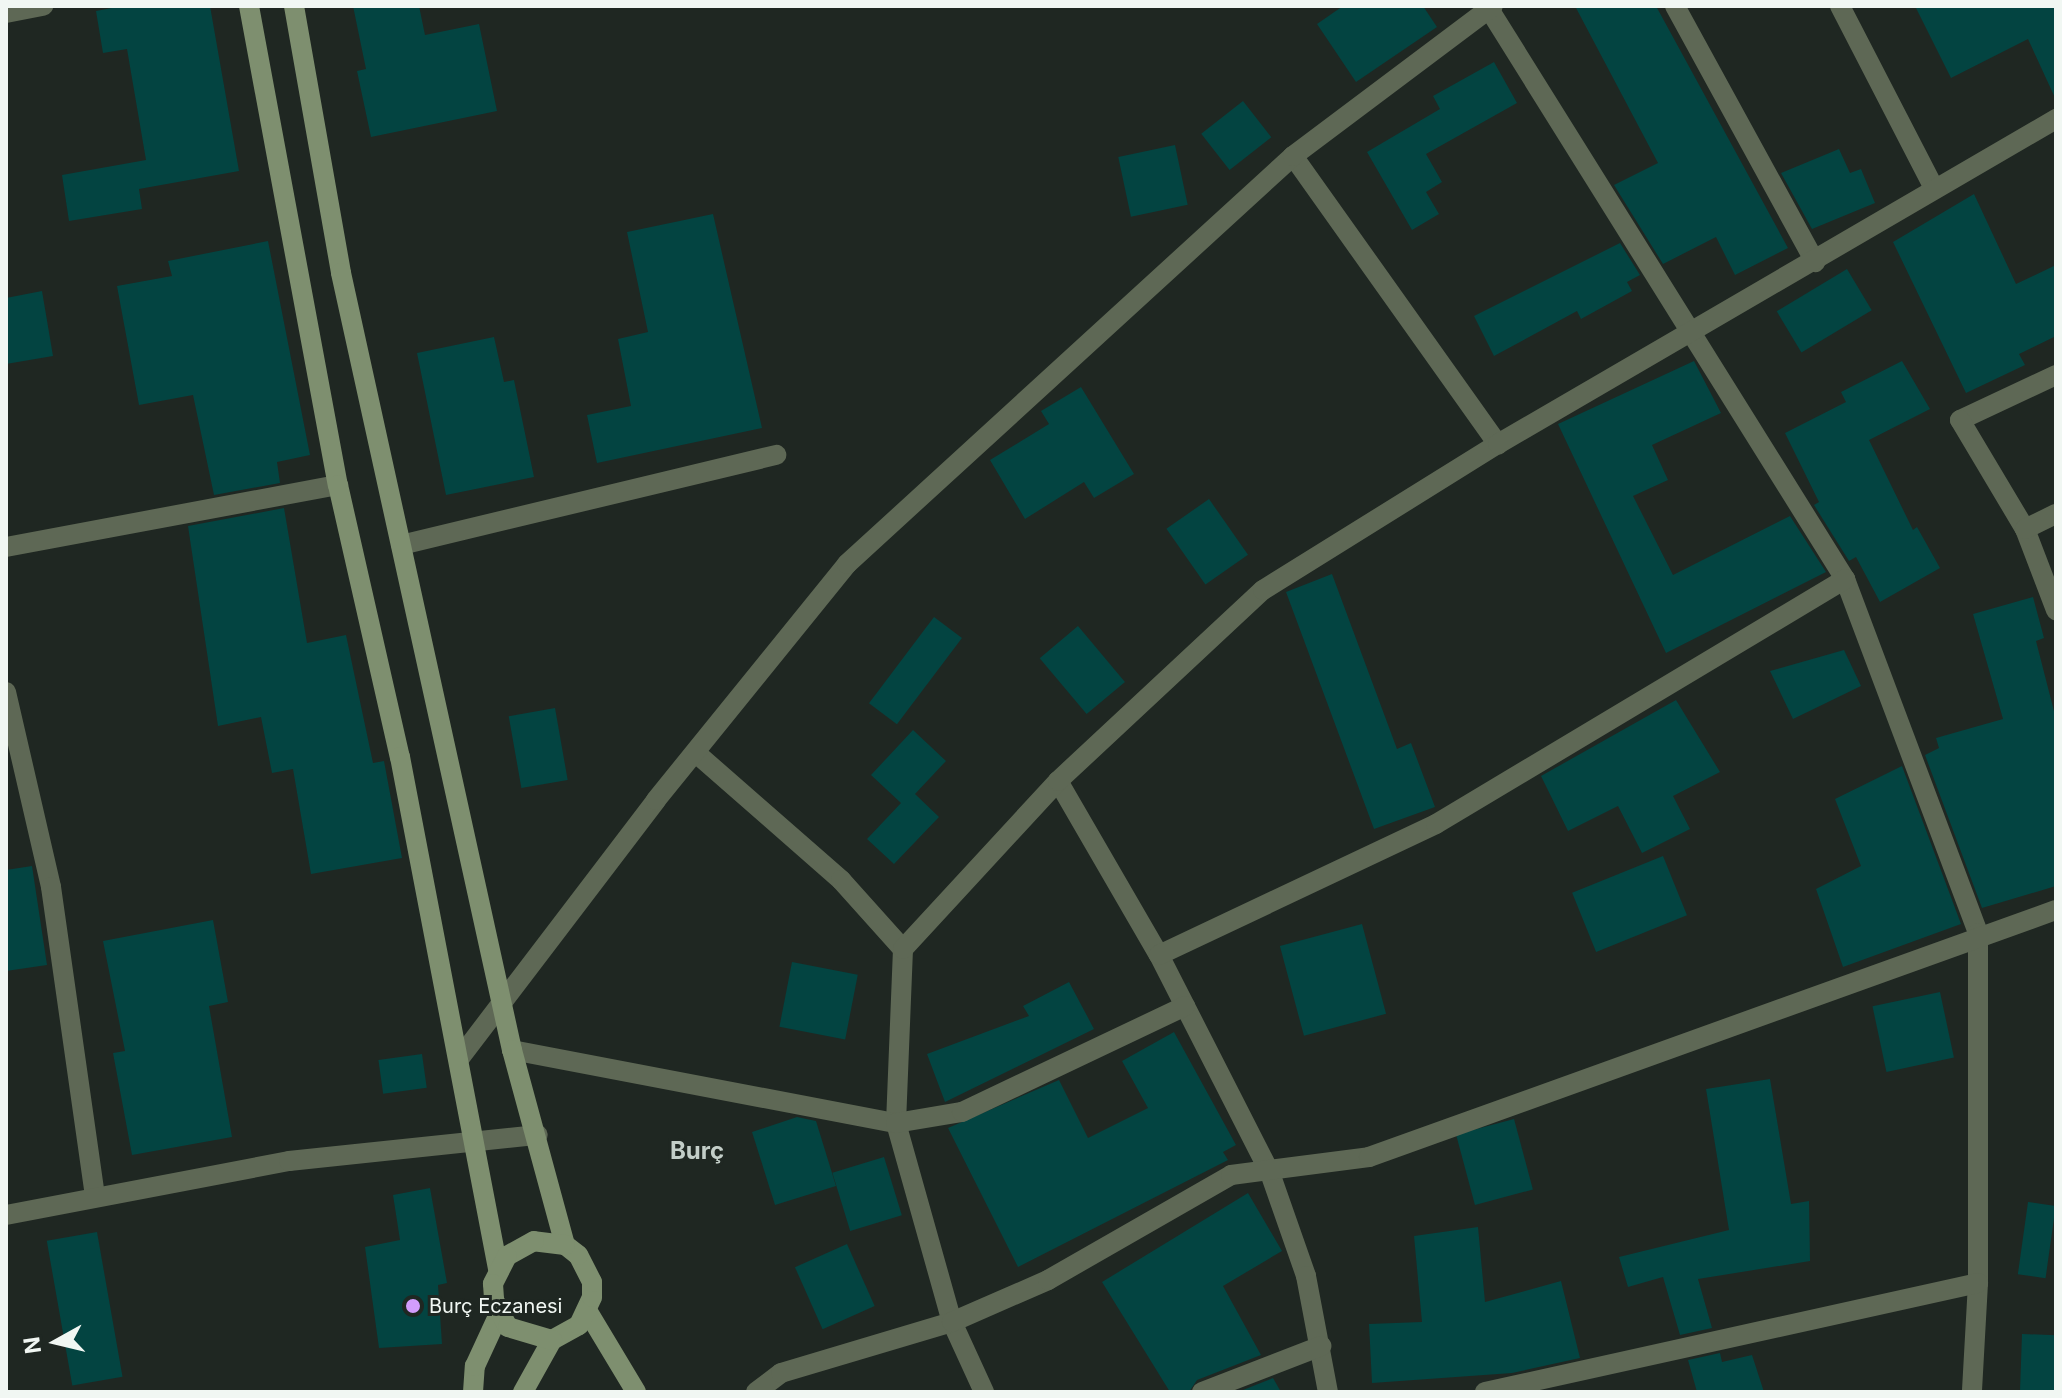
<!DOCTYPE html>
<html>
<head>
<meta charset="utf-8">
<style>
  body { margin:0 }
  #map { position:relative; width:2062px; height:1398px; overflow:hidden; background:#1f2722; font-family:Inter,sans-serif }
  div>[style] { position:absolute }
  [style*='--x'] { left:calc(var(--x)*1px); top:calc(var(--y)*1px); width:calc(var(--w)*1px); rotate:calc(var(--a)*1deg) }
  .building>* { inset:0; background:#034441; transform-origin:0 0 }
  .street>* { height:20px; margin:-10px; padding:0 10px; transform-origin:10px; border-radius:10px; background:#5e6855 }
  .secondary>* { height:20px; margin:-10px; padding:0 10px; transform-origin:10px; border-radius:10px; background:#7e8f6f }
  .dots>* { width:22px; height:22px; translate:-50% -50%; box-sizing:border-box; border:4px solid #1f2722; border-radius:50% }
  span { translate:-50% -50%; white-space:nowrap; text-align:center; line-height:1.15; -webkit-text-stroke:6px #1f2722; paint-order:stroke }
  .poi-label { font-size:20px; color:#f1f7f3 }
  .left { translate:0 -50%; text-align:left }
  .quarter-label { font-size:24px; color:#c3cec8; font-weight:700 }
  .frame { position:absolute; inset:0; border:8px solid #f1f7f3; pointer-events:none }
  .north { position:absolute; left:16px; top:1302px; width:80px; height:80px; -webkit-text-stroke:6px #1f2722; paint-order:stroke; rotate:262deg; font-size:22px; font-weight:700; line-height:32px; text-align:center; color:#f1f7f3 }
  .north::after { content:''; display:block; margin:auto; width:28px; height:36px; background:#f1f7f3; clip-path:polygon(50% 0,100% 100%,50% 72%,0 100%) }
</style>
</head>
<body>
<div id="map">
  <div class="building">
    <i style="clip-path:polygon(122px 6px,210px 6px,239px 171px,139px 189px,142px 209px,69px 221px,62px 175px,146px 160px,127px 49px,103px 53px,96px 11px)"></i>
    <i style="clip-path:polygon(353px 6px,419px 6px,425px 35px,479px 24px,497px 111px,371px 137px,357px 71px,366px 69px)"></i>
    <i style="clip-path:polygon(1343px 6px,1423px 6px,1437px 27px,1356px 82px,1317px 24px)"></i>
    <i style="clip-path:polygon(1575px 6px,1656px 6px,1788px 248px,1735px 275px,1716px 237px,1663px 264px,1614px 185px,1658px 163px)"></i>
    <i style="clip-path:polygon(1915px 6px,2056px 6px,2056px 100px,2028px 39px,1951px 78px)"></i>
    <i style="clip-path:polygon(1494px 62px,1517px 103px,1426px 154px,1442px 182px,1426px 192px,1439px 214px,1412px 230px,1367px 152px,1440px 109px,1433px 96px)"></i>
    <i style="left:1243px;top:101px;width:46px;height:53px;rotate:52deg"></i>
    <i style="left:1175px;top:145px;width:61px;height:58px;rotate:78deg"></i>
    <i style="clip-path:polygon(1839px 149px,1850px 173px,1861px 169px,1875px 203px,1812px 229px,1781px 173px)"></i>
    <i style="clip-path:polygon(1974px 194px,2016px 284px,2056px 265px,2056px 336px,2019px 354px,2025px 365px,1966px 393px,1893px 242px)"></i>
    <i style="clip-path:polygon(713px 214px,762px 428px,597px 463px,587px 415px,631px 406px,618px 339px,648px 332px,627px 232px)"></i>
    <i style="clip-path:polygon(268px 241px,310px 455px,277px 462px,280px 483px,214px 495px,193px 395px,139px 405px,117px 286px,172px 276px,168px 261px)"></i>
    <i style="clip-path:polygon(1620px 243px,1640px 275px,1627px 282px,1632px 291px,1581px 319px,1577px 311px,1494px 356px,1474px 316px)"></i>
    <i style="left:1847px;top:269px;width:48px;height:82px;rotate:59deg"></i>
    <i style="clip-path:polygon(42px 291px,53px 356px,6px 364px,6px 298px)"></i>
    <i style="clip-path:polygon(494px 337px,504px 382px,514px 380px,534px 477px,446px 495px,417px 353px)"></i>
    <i style="clip-path:polygon(1694px 361px,1721px 413px,1652px 445px,1668px 480px,1633px 496px,1673px 575px,1790px 516px,1826px 572px,1666px 653px,1558px 424px)"></i>
    <i style="clip-path:polygon(1902px 361px,1930px 409px,1869px 440px,1913px 530px,1917px 527px,1940px 568px,1880px 602px,1856px 557px,1849px 561px,1814px 505px,1819px 502px,1785px 433px,1846px 402px,1841px 392px)"></i>
    <i style="clip-path:polygon(1081px 387px,1134px 474px,1094px 498px,1084px 482px,1025px 519px,990px 460px,1049px 424px,1041px 411px)"></i>
    <i style="left:1209px;top:499px;width:68px;height:52px;rotate:55deg"></i>
    <i style="clip-path:polygon(284px 508px,307px 643px,346px 635px,373px 763px,384px 761px,402px 858px,311px 874px,293px 769px,272px 773px,261px 717px,218px 726px,188px 526px)"></i>
    <i style="clip-path:polygon(1332px 574px,1397px 749px,1411px 743px,1435px 807px,1374px 829px,1286px 592px)"></i>
    <i style="clip-path:polygon(2033px 597px,2044px 638px,2036px 641px,2056px 719px,2056px 886px,1982px 908px,1925px 755px,1939px 748px,1936px 738px,2003px 719px,1973px 614px)"></i>
    <i style="left:934px;top:617px;width:35px;height:108px;rotate:37deg"></i>
    <i style="left:1078px;top:626px;width:73px;height:50px;rotate:50deg"></i>
    <i style="clip-path:polygon(1844px 650px,1861px 686px,1793px 719px,1770px 671px)"></i>
    <i style="clip-path:polygon(1676px 700px,1720px 772px,1673px 796px,1690px 829px,1642px 853px,1618px 806px,1568px 831px,1541px 776px)"></i>
    <i style="left:555px;top:708px;width:73px;height:47px;rotate:80deg"></i>
    <i style="clip-path:polygon(913px 730px,946px 761px,915px 794px,939px 817px,894px 864px,867px 839px,901px 803px,871px 775px)"></i>
    <i style="clip-path:polygon(1902px 766px,1961px 924px,1843px 967px,1816px 889px,1861px 866px,1835px 799px)"></i>
    <i style="left:1663px;top:856px;width:64px;height:98px;rotate:68deg"></i>
    <i style="clip-path:polygon(32px 866px,47px 965px,6px 971px,6px 870px)"></i>
    <i style="clip-path:polygon(213px 920px,228px 1002px,209px 1006px,232px 1137px,132px 1155px,113px 1053px,125px 1051px,103px 941px)"></i>
    <i style="left:1362px;top:924px;width:93px;height:85px;rotate:75deg"></i>
    <i style="left:792px;top:962px;width:67px;height:66px;rotate:11deg"></i>
    <i style="clip-path:polygon(1069px 982px,1094px 1029px,945px 1102px,927px 1054px,1029px 1016px,1023px 1006px)"></i>
    <i style="left:1940px;top:992px;width:67px;height:69px;rotate:78deg"></i>
    <i style="clip-path:polygon(1174px 1032px,1236px 1145px,1223px 1152px,1228px 1160px,1018px 1267px,948px 1128px,1059px 1080px,1088px 1138px,1148px 1108px,1122px 1061px)"></i>
    <i style="left:422px;top:1054px;width:34px;height:44px;rotate:82deg"></i>
    <i style="clip-path:polygon(1770px 1079px,1791px 1204px,1809px 1201px,1810px 1261px,1698px 1279px,1712px 1328px,1680px 1335px,1663px 1277px,1628px 1287px,1619px 1257px,1729px 1230px,1706px 1089px)"></i>
    <i style="clip-path:polygon(797px 1117px,816px 1121px,836px 1186px,775px 1205px,752px 1132px)"></i>
    <i style="left:1514px;top:1119px;width:73px;height:60px;rotate:75deg"></i>
    <i style="left:884px;top:1157px;width:61px;height:54px;rotate:73deg"></i>
    <i style="clip-path:polygon(430px 1188px,447px 1283px,438px 1285px,442px 1344px,379px 1348px,365px 1247px,400px 1240px,393px 1195px)"></i>
    <i style="clip-path:polygon(1248px 1193px,1282px 1251px,1223px 1286px,1261px 1355px,1197px 1380px,1189px 1392px,1170px 1392px,1102px 1282px)"></i>
    <i style="left:2028px;top:1202px;width:28px;height:73px;rotate:8deg"></i>
    <i style="clip-path:polygon(1478px 1227px,1485px 1302px,1561px 1281px,1580px 1358px,1512px 1373px,1372px 1383px,1369px 1324px,1422px 1322px,1414px 1236px)"></i>
    <i style="left:97px;top:1232px;width:147px;height:51px;rotate:80deg"></i>
    <i style="left:847px;top:1244px;width:68px;height:57px;rotate:66deg"></i>
    <i style="left:2022px;top:1334px;width:34px;height:58px;rotate:2deg"></i>
    <i style="clip-path:polygon(1720px 1353px,1722px 1362px,1752px 1355px,1764px 1392px,1697px 1392px,1688px 1360px)"></i>
    <i style="clip-path:polygon(1273px 1378px,1281px 1392px,1238px 1392px)"></i>
  </div>
  <div class="street">
    <i style="--x:1675;--y:6;--w:292;--a:61.3"></i>
    <i style="--x:1840;--y:6;--w:203;--a:62.7"></i>
    <i style="--x:1489;--y:9;--w:672;--a:58.01"></i>
    <i style="--x:1845;--y:579;--w:378;--a:69.4"></i>
    <i style="--x:1978;--y:933;--w:350;--a:90"></i>
    <i style="--x:1978;--y:1283;--w:109;--a:93.2"></i>
    <i style="--x:6;--y:13;--w:38;--a:-11"></i>
    <i style="--x:1293;--y:156;--w:354;--a:54.6"></i>
    <i style="--x:2056;--y:375;--w:106;--a:154.9"></i>
    <i style="--x:1960;--y:420;--w:127;--a:59.2"></i>
    <i style="--x:2025;--y:529;--w:87;--a:69.1"></i>
    <i style="--x:2025;--y:529;--w:34;--a:-26"></i>
    <i style="--x:401;--y:545;--w:386;--a:-13.5"></i>
    <i style="--x:6;--y:547;--w:338;--a:-10.6"></i>
    <i style="--x:6;--y:692;--w:200;--a:77"></i>
    <i style="--x:51;--y:887;--w:312;--a:81.9"></i>
    <i style="--x:696;--y:753;--w:193;--a:41.2"></i>
    <i style="--x:841;--y:880;--w:93;--a:48.1"></i>
    <i style="--x:903;--y:949;--w:174;--a:92.3"></i>
    <i style="--x:896;--y:1123;--w:207;--a:74.3"></i>
    <i style="--x:952;--y:1322;--w:77;--a:65.4"></i>
    <i style="--x:1058;--y:781;--w:201;--a:59.9"></i>
    <i style="--x:1159;--y:955;--w:245;--a:63"></i>
    <i style="--x:1270;--y:1173;--w:109;--a:70.7"></i>
    <i style="--x:1306;--y:1276;--w:118;--a:79.3"></i>
    <i style="--x:903;--y:949;--w:229;--a:-47.3"></i>
    <i style="--x:1058;--y:781;--w:280;--a:-43"></i>
    <i style="--x:1263;--y:590;--w:277;--a:-31.9"></i>
    <i style="--x:1498;--y:444;--w:646;--a:-30.22"></i>
    <i style="--x:1159;--y:955;--w:306;--a:-25.3"></i>
    <i style="--x:1436;--y:824;--w:477;--a:-30.9"></i>
    <i style="--x:512;--y:1050;--w:391;--a:10.8"></i>
    <i style="--x:896;--y:1123;--w:67;--a:-9.5"></i>
    <i style="--x:962;--y:1112;--w:247;--a:-25.4"></i>
    <i style="--x:459;--y:1059;--w:325;--a:-52.7"></i>
    <i style="--x:656;--y:800;--w:304;--a:-51"></i>
    <i style="--x:847;--y:564;--w:604;--a:-42.45"></i>
    <i style="--x:1293;--y:156;--w:250;--a:-36.9"></i>
    <i style="--x:6;--y:1215;--w:288;--a:-10.8"></i>
    <i style="--x:289;--y:1161;--w:250;--a:-6"></i>
    <i style="--x:756;--y:1392;--w:31;--a:-37"></i>
    <i style="--x:781;--y:1373;--w:178;--a:-16.6"></i>
    <i style="--x:952;--y:1322;--w:105;--a:-23.6"></i>
    <i style="--x:1048;--y:1280;--w:211;--a:-29.8"></i>
    <i style="--x:1231;--y:1175;--w:139;--a:-7.4"></i>
    <i style="--x:1369;--y:1157;--w:730;--a:-19.78"></i>
    <i style="--x:1202;--y:1392;--w:128;--a:-21.1"></i>
    <i style="--x:1485;--y:1392;--w:505;--a:-12.47"></i>
  </div>
  <div class="secondary">
    <i style="--x:249;--y:6;--w:487;--a:79.5"></i>
    <i style="--x:338;--y:485;--w:279;--a:77.2"></i>
    <i style="--x:400;--y:757;--w:521;--a:79.16"></i>
    <i style="--x:294;--y:6;--w:271;--a:80"></i>
    <i style="--x:341;--y:273;--w:796;--a:77.59"></i>
    <i style="--x:512;--y:1050;--w:202;--a:74.8"></i>
    <i style="--x:588;--y:1312;--w:93;--a:59"></i>
    <i style="--x:473;--y:1392;--w:26;--a:-86"></i>
    <i style="--x:475;--y:1366;--w:57;--a:-65.2"></i>
    <i style="--x:523;--y:1392;--w:60;--a:-60.9"></i>
    <i style="--x:552;--y:1340;--w:31;--a:-29"></i>
    <i style="--x:579;--y:1325;--w:31;--a:-65"></i>
    <i style="--x:592;--y:1297;--w:15;--a:-90"></i>
    <i style="--x:592;--y:1282;--w:30;--a:-117"></i>
    <i style="--x:578;--y:1255;--w:16;--a:-142"></i>
    <i style="--x:565;--y:1245;--w:31;--a:-173"></i>
    <i style="--x:534;--y:1241;--w:31;--a:151"></i>
    <i style="--x:507;--y:1256;--w:31;--a:117"></i>
    <i style="--x:493;--y:1284;--w:16;--a:86"></i>
    <i style="--x:494;--y:1300;--w:30;--a:63"></i>
    <i style="--x:508;--y:1327;--w:46;--a:16.5"></i>
  </div>
  <div class="dots">
    <i style="left:413px;top:1306px;background:#d29dfd"></i>
  </div>
  <div class="poi-label">
    <span class="left" style="left:429px;top:1306px">Burç Eczanesi</span>
  </div>
  <div class="quarter-label">
    <span style="left:697px;top:1151px">Burç</span>
  </div>
  <div class="frame"></div>
  <div class="north">N</div>
</div>
</body>
</html>
